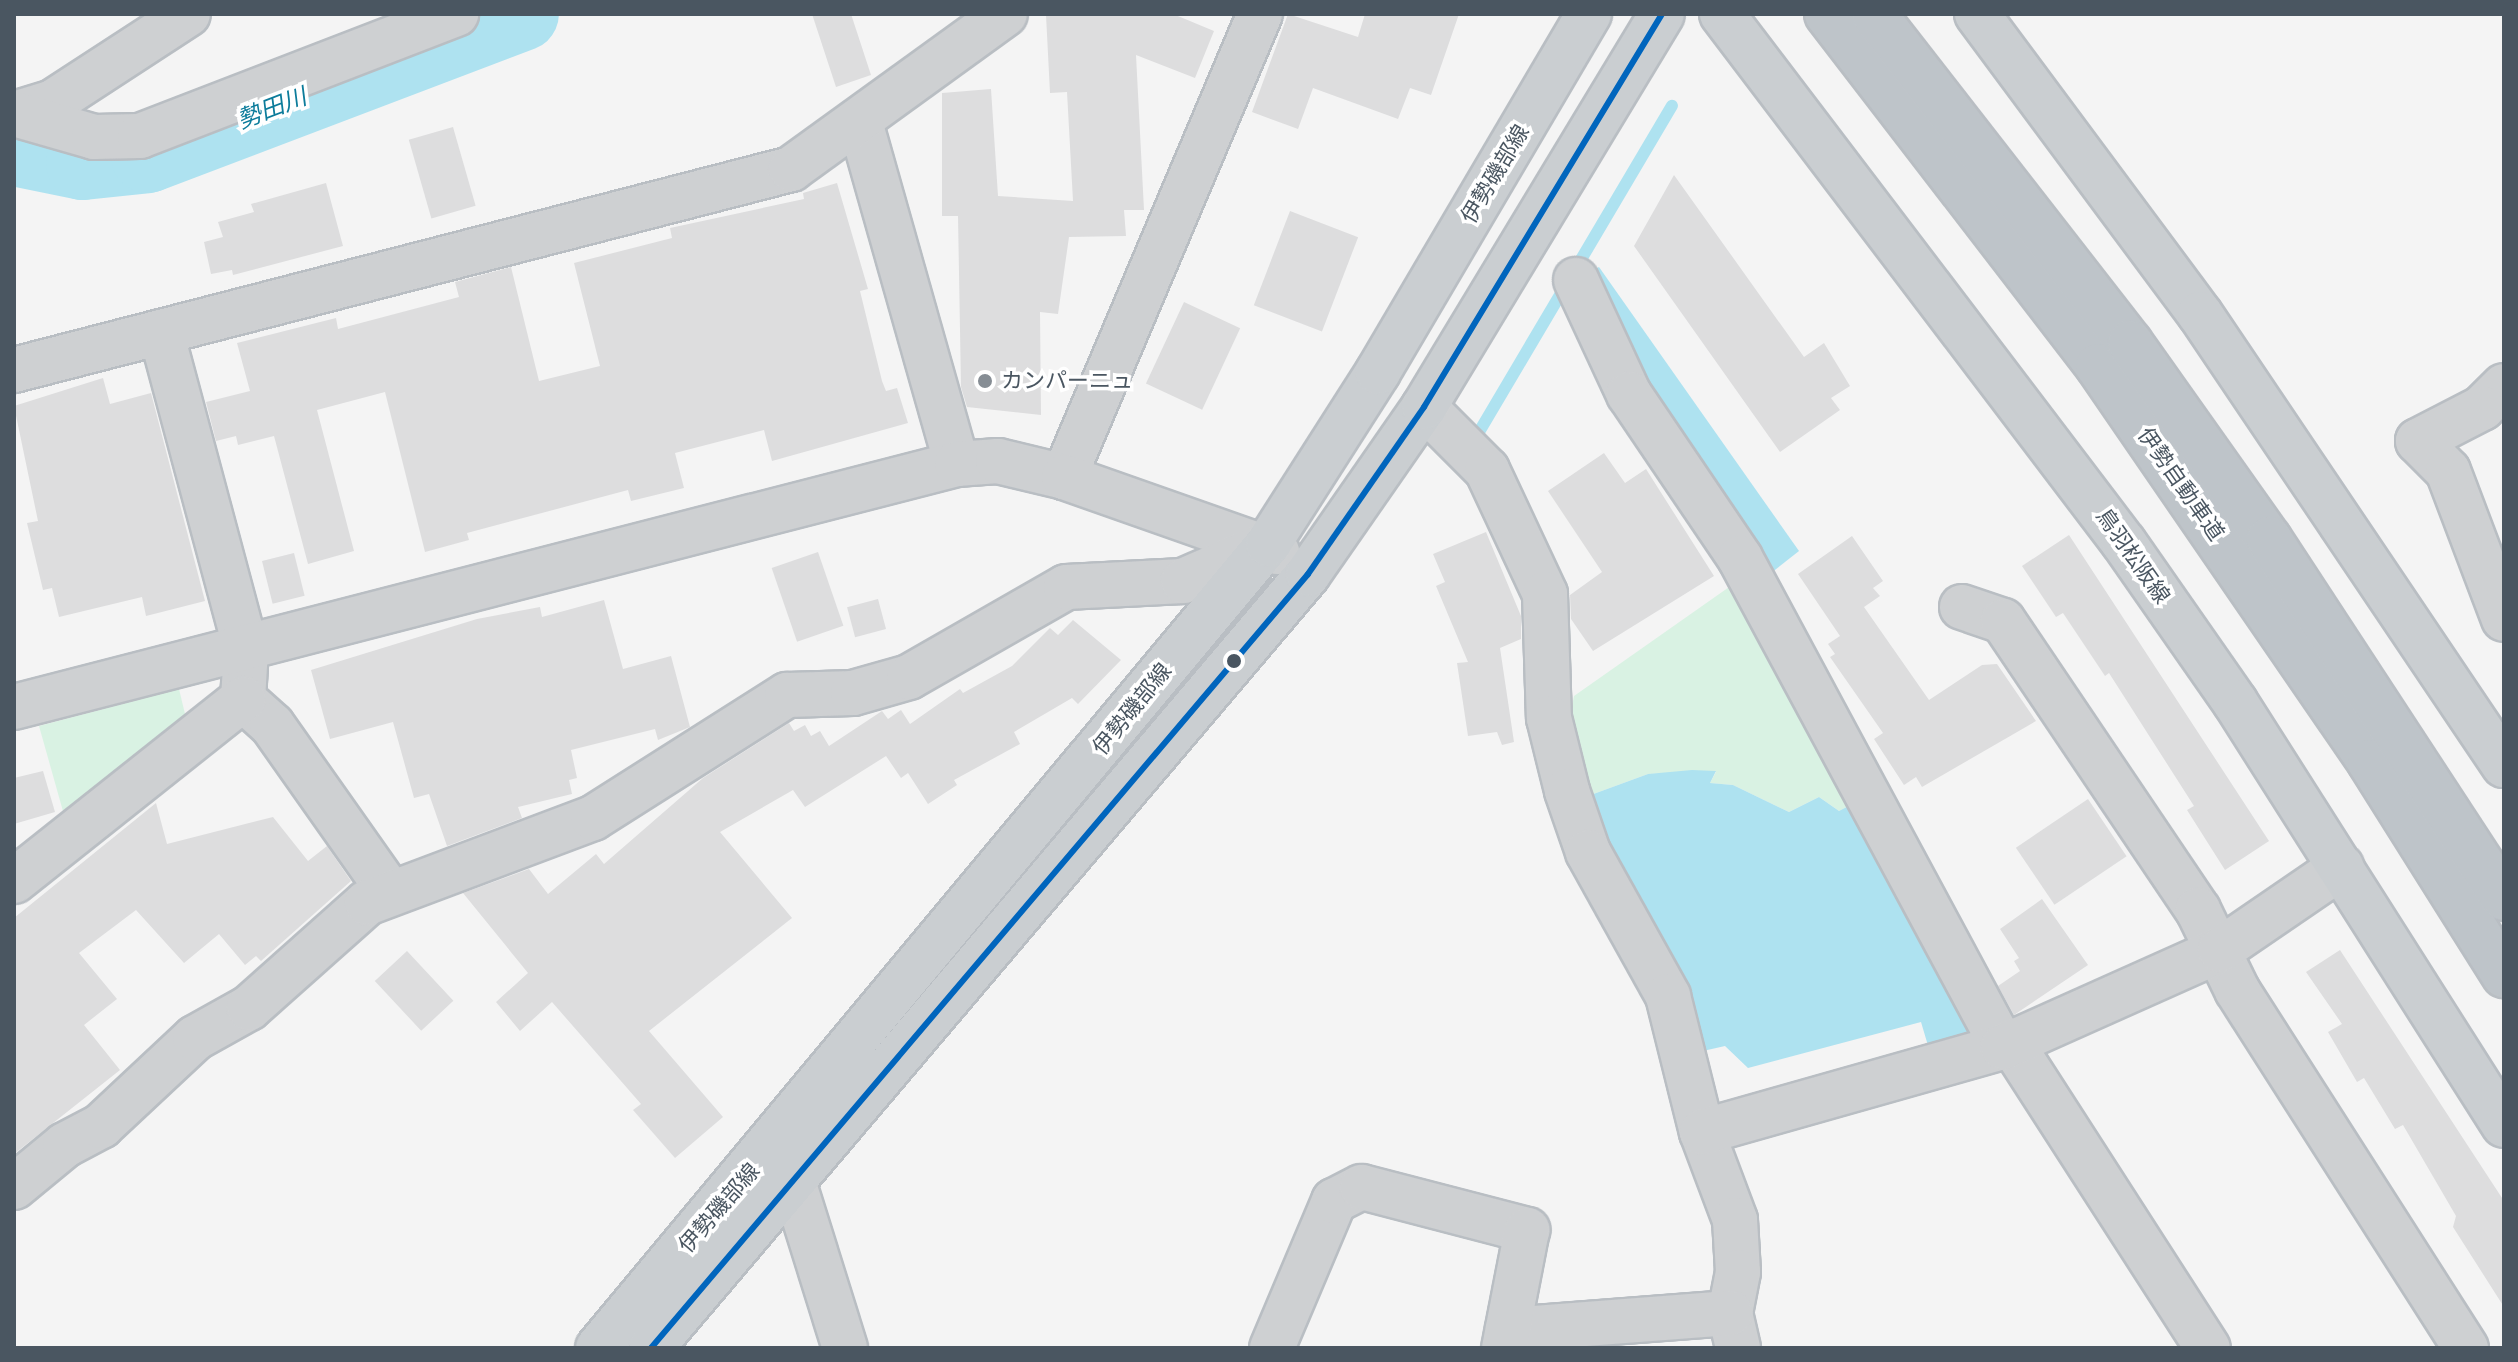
<!DOCTYPE html>
<html>
<head>
<meta charset="utf-8">
<style>
  body { margin:0 }
  #map { position:relative; width:2518px; height:1362px; overflow:hidden; background:#f4f4f4; font-family:Rubik,"Noto Sans JP",sans-serif }
  div>[style] { position:absolute }
  [style*='--x'] { left:calc(var(--x)*1px); top:calc(var(--y)*1px); width:calc(var(--w)*1px); rotate:calc(var(--a)*1deg) }
  .green>* { inset:0; background:#d9f2e3 }
  .water>* { inset:0; background:#aee2f0 }
  .stream>* { height:12px; margin:-6px; padding:0 6px; transform-origin:6px; border-radius:6px; background:#aee2f0 }
  .river>* { height:74px; margin:-37px; padding:0 37px; transform-origin:37px; border-radius:37px; background:#aee2f0 }
  .building>* { inset:0; background:#ddddde; transform-origin:0 0 }
  .roads { filter:drop-shadow(2px 0 #b9bec3) drop-shadow(-2px 0 #b9bec3) drop-shadow(0 2px #b9bec3) drop-shadow(0 -2px #b9bec3) }
  .minor>* { height:44px; margin:-22px; padding:0 22px; transform-origin:22px; border-radius:22px; background:#ced0d2 }
  .primary>* { height:44px; margin:-22px; padding:0 22px; transform-origin:22px; border-radius:22px; background:#caced1 }
  .motorway>* { height:44px; margin:-22px; padding:0 22px; transform-origin:22px; border-radius:22px; background:#bec4c9 }
  .bus-1>* { height:6px; margin:-3px; padding:0 3px; transform-origin:3px; border-radius:3px; background:#0065bd }
  .dots>* { width:22px; height:22px; translate:-50% -50%; box-sizing:border-box; border:4px solid #fff; border-radius:50% }
  span { translate:-50% -50%; white-space:nowrap; text-align:center; line-height:1.15; -webkit-text-stroke:7px #fff; paint-order:stroke }
  .street-label { font-size:22px; color:#4a5661 }
  .poi-label { font-size:22px; color:#4a5661 }
  .left { translate:0 -50%; text-align:left }
  .water-label { font-size:24px; color:#0c7c9b; font-style:italic }
  .frame { position:absolute; inset:0; border:16px solid #4a5661; pointer-events:none }
</style>
</head>
<body>
<div id="map">
  <div class="green">
    <i style="clip-path:polygon(1732px 585px,1860px 800px,1839px 811px,1819px 797px,1789px 812px,1733px 785px,1710px 783px,1716px 772px,1648px 774px,1588px 796px,1570px 716px,1574px 696px)"></i>
    <i style="clip-path:polygon(179px 689px,186px 718px,66px 822px,39px 726px)"></i>
  </div>
  <div class="water">
    <i style="clip-path:polygon(1599px 267px,1799px 551px,1766px 577px,1656px 423px,1585px 274px)"></i>
    <i style="clip-path:polygon(1692px 770px,1716px 771px,1710px 783px,1733px 785px,1789px 812px,1819px 797px,1839px 811px,1860px 800px,1980px 1033px,1929px 1049px,1921px 1022px,1748px 1068px,1725px 1046px,1703px 1051px,1603px 842px,1588px 796px,1648px 774px)"></i>
  </div>
  <div class="stream">
    <i style="--x:1479;--y:432;--w:379;--a:-59.4"></i>
  </div>
  <div class="river">
    <i style="--x:14;--y:149;--w:70;--a:11.5"></i>
    <i style="--x:83;--y:163;--w:65;--a:-6.1"></i>
    <i style="--x:148;--y:156;--w:400;--a:-20.8"></i>
  </div>
  <div class="building">
    <i style="clip-path:polygon(812px 14px,851px 14px,871px 75px,836px 87px)"></i>
    <i style="clip-path:polygon(1173px 14px,1214px 31px,1195px 78px,1136px 55px,1144px 210px,1124px 210px,1126px 236px,1069px 237px,1058px 314px,1040px 312px,1041px 415px,967px 407px,961px 387px,958px 216px,942px 216px,942px 93px,991px 89px,998px 196px,1073px 201px,1067px 92px,1050px 93px,1046px 15px)"></i>
    <i style="clip-path:polygon(1288px 14px,1358px 37px,1365px 14px,1459px 14px,1431px 95px,1410px 88px,1398px 119px,1313px 88px,1298px 129px,1252px 112px)"></i>
    <i style="left:453px;top:127px;width:82px;height:46px;rotate:74deg"></i>
    <i style="clip-path:polygon(1674px 175px,1804px 357px,1824px 343px,1850px 386px,1831px 398px,1840px 410px,1780px 452px,1634px 246px)"></i>
    <i style="clip-path:polygon(326px 183px,343px 246px,233px 275px,232px 270px,211px 274px,204px 242px,223px 237px,218px 222px,254px 212px,251px 204px)"></i>
    <i style="clip-path:polygon(837px 183px,868px 289px,860px 291px,882px 381px,886px 391px,897px 388px,908px 423px,772px 461px,764px 430px,675px 453px,684px 488px,631px 501px,628px 490px,467px 533px,469px 540px,425px 552px,385px 392px,317px 410px,354px 551px,308px 564px,274px 436px,238px 445px,236px 436px,216px 441px,206px 402px,250px 391px,237px 343px,336px 318px,338px 329px,459px 297px,455px 282px,511px 267px,539px 381px,600px 366px,574px 263px,672px 238px,670px 228px,804px 199px,803px 193px)"></i>
    <i style="left:1290px;top:211px;width:73px;height:101px;rotate:21deg"></i>
    <i style="left:1184px;top:302px;width:62px;height:90px;rotate:25deg"></i>
    <i style="clip-path:polygon(103px 378px,110px 404px,151px 393px,205px 601px,146px 616px,142px 597px,59px 617px,52px 588px,43px 590px,27px 523px,38px 521px,14px 406px)"></i>
    <i style="clip-path:polygon(1604px 453px,1625px 483px,1646px 469px,1714px 576px,1593px 651px,1571px 619px,1570px 595px,1602px 572px,1548px 491px)"></i>
    <i style="clip-path:polygon(1486px 532px,1521px 616px,1521px 639px,1500px 648px,1514px 742px,1502px 745px,1497px 732px,1468px 736px,1457px 663px,1468px 662px,1436px 586px,1445px 582px,1433px 554px)"></i>
    <i style="clip-path:polygon(2069px 535px,2269px 841px,2225px 870px,2187px 810px,2194px 806px,2109px 673px,2105px 676px,2063px 613px,2056px 617px,2022px 566px)"></i>
    <i style="clip-path:polygon(1852px 536px,1883px 581px,1873px 588px,1880px 596px,1864px 607px,1929px 700px,1982px 665px,1997px 664px,2036px 721px,1922px 787px,1916px 777px,1904px 785px,1874px 739px,1883px 733px,1830px 657px,1835px 654px,1828px 644px,1840px 636px,1798px 574px)"></i>
    <i style="left:818px;top:552px;width:78px;height:49px;rotate:71deg"></i>
    <i style="left:294px;top:553px;width:44px;height:33px;rotate:76deg"></i>
    <i style="left:878px;top:599px;width:31px;height:32px;rotate:75deg"></i>
    <i style="clip-path:polygon(604px 600px,623px 669px,671px 656px,690px 727px,658px 740px,655px 729px,571px 750px,577px 778px,569px 780px,572px 794px,518px 807px,522px 818px,447px 846px,429px 794px,414px 798px,393px 722px,330px 739px,311px 670px,477px 619px,540px 607px,542px 617px)"></i>
    <i style="clip-path:polygon(1073px 620px,1121px 660px,1078px 704px,1072px 698px,1014px 732px,1020px 744px,954px 780px,957px 785px,928px 804px,908px 773px,901px 778px,886px 756px,805px 807px,793px 790px,720px 832px,792px 918px,649px 1031px,723px 1117px,675px 1158px,633px 1110px,641px 1104px,552px 1002px,520px 1031px,496px 1002px,528px 973px,463px 893px,529px 869px,548px 894px,596px 854px,604px 864px,703px 778px,789px 723px,794px 731px,805px 725px,811px 736px,820px 731px,829px 746px,882px 711px,888px 719px,901px 710px,910px 724px,960px 689px,963px 693px,1012px 666px,1050px 628px,1058px 635px)"></i>
    <i style="clip-path:polygon(43px 771px,55px 812px,14px 824px,14px 778px)"></i>
    <i style="left:2088px;top:799px;width:69px;height:87px;rotate:56deg"></i>
    <i style="clip-path:polygon(156px 803px,167px 844px,273px 817px,308px 861px,327px 846px,351px 881px,261px 961px,256px 956px,245px 965px,219px 934px,184px 963px,136px 910px,79px 953px,117px 999px,84px 1025px,120px 1070px,14px 1154px,14px 918px)"></i>
    <i style="clip-path:polygon(2042px 899px,2088px 965px,2014px 1015px,1998px 986px,2020px 971px,2014px 961px,2019px 958px,2000px 929px)"></i>
    <i style="clip-path:polygon(2340px 950px,2504px 1201px,2504px 1307px,2453px 1227px,2456px 1216px,2403px 1125px,2395px 1129px,2364px 1078px,2357px 1082px,2328px 1032px,2342px 1024px,2306px 972px)"></i>
    <i style="left:407px;top:951px;width:68px;height:44px;rotate:47deg"></i>
  </div>
  <div class="roads">
    <div class="minor">
      <i style="--x:14;--y:114;--w:41;--a:-17.1"></i>
      <i style="--x:53;--y:102;--w:161;--a:-33.1"></i>
      <i style="--x:18;--y:115;--w:79;--a:16.1"></i>
      <i style="--x:94;--y:137;--w:46;--a:-1.2"></i>
      <i style="--x:140;--y:136;--w:339;--a:-21.1"></i>
      <i style="--x:860;--y:122;--w:355;--a:74.2"></i>
      <i style="--x:1576;--y:280;--w:126;--a:65.1"></i>
      <i style="--x:1629;--y:394;--w:198;--a:55.9"></i>
      <i style="--x:1740;--y:558;--w:555;--a:61.73"></i>
      <i style="--x:161;--y:332;--w:328;--a:75"></i>
      <i style="--x:246;--y:649;--w:50;--a:93.4"></i>
      <i style="--x:243;--y:699;--w:39;--a:42"></i>
      <i style="--x:272;--y:725;--w:204;--a:54.8"></i>
      <i style="--x:14;--y:370;--w:803;--a:-14.5"></i>
      <i style="--x:791;--y:169;--w:264;--a:-35.9"></i>
      <i style="--x:2504;--y:386;--w:31;--a:135"></i>
      <i style="--x:2482;--y:408;--w:72;--a:152.7"></i>
      <i style="--x:2418;--y:441;--w:42;--a:45"></i>
      <i style="--x:2448;--y:471;--w:158;--a:69.3"></i>
      <i style="--x:1424;--y:407;--w:89;--a:45"></i>
      <i style="--x:1487;--y:470;--w:137;--a:64.9"></i>
      <i style="--x:1545;--y:594;--w:124;--a:88.2"></i>
      <i style="--x:1549;--y:718;--w:75;--a:76.1"></i>
      <i style="--x:1567;--y:791;--w:65;--a:71"></i>
      <i style="--x:1588;--y:852;--w:165;--a:60.9"></i>
      <i style="--x:1668;--y:996;--w:140;--a:76"></i>
      <i style="--x:1702;--y:1132;--w:94;--a:69.4"></i>
      <i style="--x:1735;--y:1220;--w:52;--a:86.7"></i>
      <i style="--x:1738;--y:1272;--w:42;--a:101"></i>
      <i style="--x:1730;--y:1313;--w:36;--a:77"></i>
      <i style="--x:1064;--y:477;--w:503;--a:-67.06"></i>
      <i style="--x:1962;--y:607;--w:43;--a:18.9"></i>
      <i style="--x:2003;--y:621;--w:349;--a:56"></i>
      <i style="--x:2198;--y:910;--w:89;--a:64"></i>
      <i style="--x:2237;--y:990;--w:425;--a:57.4"></i>
      <i style="--x:14;--y:707;--w:974;--a:-14.45"></i>
      <i style="--x:957;--y:464;--w:41;--a:-4.2"></i>
      <i style="--x:998;--y:461;--w:68;--a:13.6"></i>
      <i style="--x:1064;--y:477;--w:226;--a:19.4"></i>
      <i style="--x:14;--y:881;--w:293;--a:-38.5"></i>
      <i style="--x:2010;--y:1041;--w:365;--a:57.2"></i>
      <i style="--x:1702;--y:1132;--w:313;--a:-15.8"></i>
      <i style="--x:2003;--y:1047;--w:238;--a:-24.1"></i>
      <i style="--x:2220;--y:950;--w:147;--a:-34.4"></i>
      <i style="--x:793;--y:1181;--w:175;--a:72.7"></i>
      <i style="--x:14;--y:1187;--w:66;--a:-39.5"></i>
      <i style="--x:65;--y:1145;--w:41;--a:-27.8"></i>
      <i style="--x:101;--y:1126;--w:129;--a:-43.1"></i>
      <i style="--x:195;--y:1038;--w:62;--a:-29.1"></i>
      <i style="--x:249;--y:1008;--w:158;--a:-41.7"></i>
      <i style="--x:367;--y:903;--w:241;--a:-20.6"></i>
      <i style="--x:593;--y:818;--w:230;--a:-32.4"></i>
      <i style="--x:787;--y:695;--w:66;--a:-1.7"></i>
      <i style="--x:853;--y:693;--w:58;--a:-15.9"></i>
      <i style="--x:909;--y:677;--w:181;--a:-29.8"></i>
      <i style="--x:1066;--y:587;--w:117;--a:-2.9"></i>
      <i style="--x:1183;--y:581;--w:93;--a:-23.5"></i>
      <i style="--x:1508;--y:1330;--w:223;--a:-4.4"></i>
      <i style="--x:1272;--y:1348;--w:160;--a:-67.1"></i>
      <i style="--x:1334;--y:1201;--w:31;--a:-27"></i>
      <i style="--x:1362;--y:1187;--w:171;--a:14.6"></i>
      <i style="--x:1527;--y:1230;--w:120;--a:101"></i>
    </div>
    <div class="primary">
      <i style="--x:1722;--y:14;--w:664;--a:52.77"></i>
      <i style="--x:2124;--y:543;--w:194;--a:55.1"></i>
      <i style="--x:2235;--y:702;--w:501;--a:57.55"></i>
      <i style="--x:1977;--y:14;--w:374;--a:53.4"></i>
      <i style="--x:2200;--y:314;--w:544;--a:56.02"></i>
      <i style="--x:598;--y:1348;--w:1047;--a:-50.19"></i>
      <i style="--x:1268;--y:544;--w:204;--a:-57.4"></i>
      <i style="--x:1378;--y:372;--w:416;--a:-59.5"></i>
      <i style="--x:651;--y:1348;--w:1015;--a:-49.67"></i>
      <i style="--x:1308;--y:574;--w:203;--a:-55.2"></i>
      <i style="--x:1424;--y:407;--w:459;--a:-58.8"></i>
    </div>
    <div class="motorway">
      <i style="--x:1827;--y:14;--w:444;--a:52.4"></i>
      <i style="--x:2098;--y:366;--w:480;--a:55.5"></i>
      <i style="--x:2370;--y:762;--w:252;--a:57.8"></i>
      <i style="--x:1874;--y:14;--w:417;--a:52.1"></i>
      <i style="--x:2130;--y:343;--w:240;--a:54.7"></i>
      <i style="--x:2269;--y:539;--w:429;--a:56.8"></i>
    </div>
  </div>
  <div class="bus-1">
    <i style="--x:651;--y:1348;--w:1015;--a:-49.67"></i>
    <i style="--x:1308;--y:574;--w:203;--a:-55.2"></i>
    <i style="--x:1424;--y:407;--w:459;--a:-58.8"></i>
  </div>
  <div class="dots">
    <i style="left:985px;top:381px;background:#868d94"></i>
    <i style="left:1234px;top:661px;background:#4a5661"></i>
  </div>
  <div class="street-label">
    <span style="left:1495px;top:174px;rotate:-59deg">伊勢磯部線</span>
    <span style="left:2181px;top:484px;rotate:55deg">伊勢自動車道</span>
    <span style="left:2133px;top:556px;rotate:55deg">鳥羽松阪線</span>
    <span style="left:1132px;top:709px;rotate:-51deg">伊勢磯部線</span>
    <span style="left:719px;top:1208px;rotate:-49deg">伊勢磯部線</span>
  </div>
  <div class="poi-label">
    <span class="left" style="left:1001px;top:381px">カンパーニュ</span>
  </div>
  <div class="water-label">
    <span style="left:272px;top:109px;rotate:-21deg">勢田川</span>
  </div>
  <div class="frame"></div>
</div>
</body>
</html>
